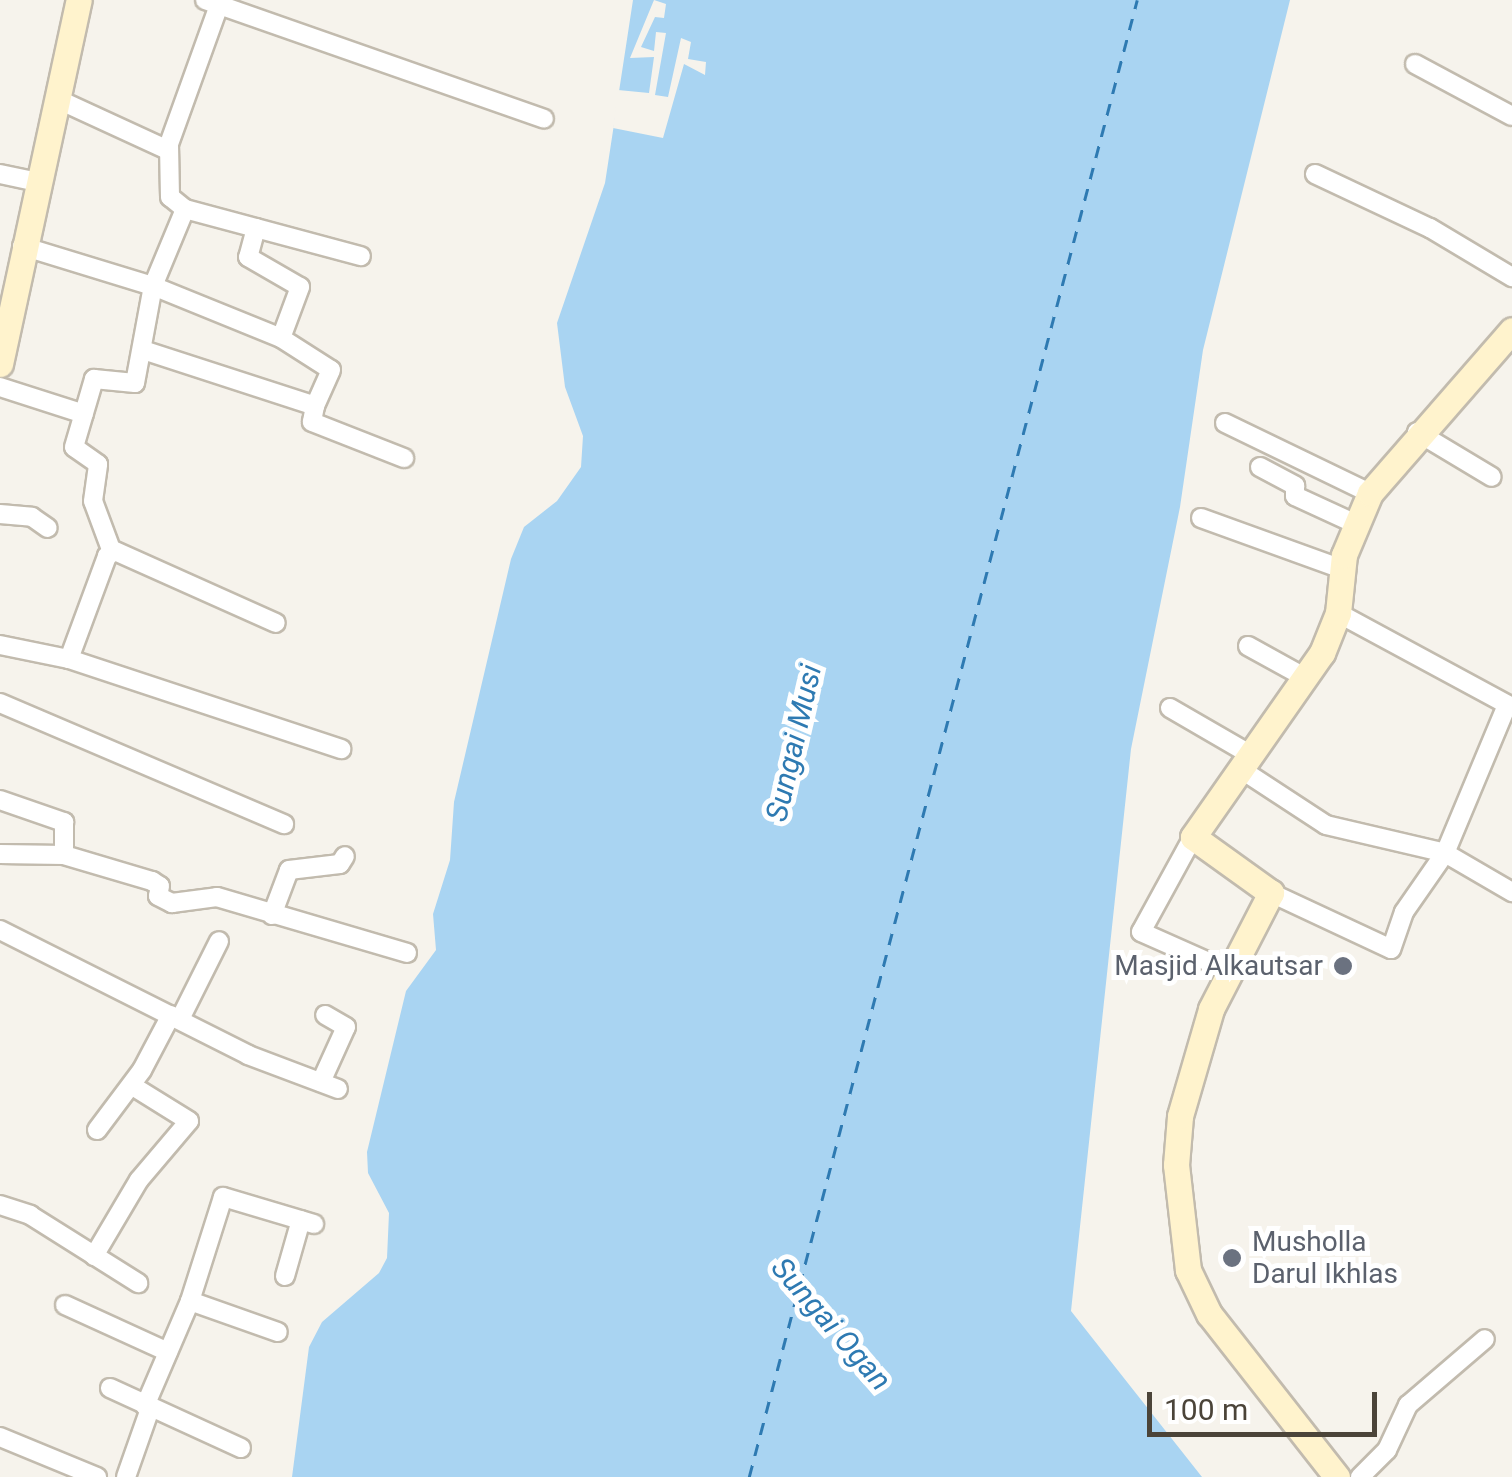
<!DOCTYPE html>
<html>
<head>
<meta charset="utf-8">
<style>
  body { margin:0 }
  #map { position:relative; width:1512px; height:1477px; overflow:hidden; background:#f6f3ec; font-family:Roboto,sans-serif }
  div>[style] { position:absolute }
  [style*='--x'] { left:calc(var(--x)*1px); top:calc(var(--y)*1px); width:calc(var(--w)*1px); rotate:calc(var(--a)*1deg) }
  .water>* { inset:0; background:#a9d4f2 }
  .pier>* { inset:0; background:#f6f3ec }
  .ferry>* { height:2.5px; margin-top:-1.25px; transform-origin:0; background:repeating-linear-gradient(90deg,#2e7ab2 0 12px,transparent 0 22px) }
  .roads { filter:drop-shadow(2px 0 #c2bbae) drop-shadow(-2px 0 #c2bbae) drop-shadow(0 2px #c2bbae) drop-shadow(0 -2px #c2bbae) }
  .street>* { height:18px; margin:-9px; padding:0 9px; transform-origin:9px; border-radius:9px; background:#fff }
  .secondary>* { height:25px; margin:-12.5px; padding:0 12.5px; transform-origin:12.5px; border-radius:12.5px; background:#fff3cd }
  .dots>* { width:28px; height:28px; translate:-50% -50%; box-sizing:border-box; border:5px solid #fff; border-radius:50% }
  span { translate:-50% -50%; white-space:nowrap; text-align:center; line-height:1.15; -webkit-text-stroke:10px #fff; paint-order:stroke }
  .worship-label { font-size:28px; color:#5b616d }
  .right { translate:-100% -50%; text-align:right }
  .left { translate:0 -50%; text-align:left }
  .water-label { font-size:30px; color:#2e7ab2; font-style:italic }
  .scale { position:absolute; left:1147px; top:1392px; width:230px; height:45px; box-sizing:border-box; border:5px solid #4b4439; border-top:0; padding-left:12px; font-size:30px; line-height:35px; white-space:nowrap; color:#4b4439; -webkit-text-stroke:8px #fff; paint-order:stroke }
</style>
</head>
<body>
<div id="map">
  <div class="water">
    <i style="clip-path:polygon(633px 0,1290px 0,1203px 350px,1180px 507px,1131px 749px,1071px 1311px,1202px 1477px,292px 1477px,309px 1347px,322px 1322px,379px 1273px,387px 1258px,389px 1213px,368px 1173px,367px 1152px,406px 991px,436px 950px,433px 914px,450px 860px,454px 802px,511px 559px,524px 527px,557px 501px,581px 467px,583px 436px,565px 387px,557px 323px,605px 183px)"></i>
  </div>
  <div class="pier">
    <i style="clip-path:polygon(654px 0,666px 4px,664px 18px,655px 17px,641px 47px,654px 51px,656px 32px,666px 33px,655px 95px,668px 97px,681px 38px,691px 42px,688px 59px,706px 62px,705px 75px,684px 64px,663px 138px,613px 128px,618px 90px,649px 93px,654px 57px,630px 58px)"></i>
  </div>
  <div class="ferry">
    <i style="--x:749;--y:1477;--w:1527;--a:-75.28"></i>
  </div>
  <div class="roads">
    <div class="street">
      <i style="--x:205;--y:0;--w:359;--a:19.3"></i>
      <i style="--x:1415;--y:64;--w:110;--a:28.2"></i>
      <i style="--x:57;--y:99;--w:122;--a:24.7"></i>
      <i style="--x:0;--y:174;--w:38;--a:12"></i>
      <i style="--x:1315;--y:174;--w:127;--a:25.2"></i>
      <i style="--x:1430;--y:228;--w:96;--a:30.9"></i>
      <i style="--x:185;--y:209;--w:19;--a:-141"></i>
      <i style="--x:170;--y:197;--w:53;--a:-91.1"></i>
      <i style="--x:169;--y:144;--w:148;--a:-70.2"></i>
      <i style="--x:256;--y:228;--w:30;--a:105"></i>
      <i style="--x:248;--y:257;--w:60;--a:30"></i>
      <i style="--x:300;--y:287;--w:54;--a:110.4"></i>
      <i style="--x:281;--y:338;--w:59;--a:32.6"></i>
      <i style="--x:331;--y:370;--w:39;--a:114"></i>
      <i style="--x:22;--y:246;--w:137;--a:17"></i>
      <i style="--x:153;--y:286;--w:83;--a:-67.4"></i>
      <i style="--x:185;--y:209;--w:182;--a:15"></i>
      <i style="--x:143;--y:350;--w:181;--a:18"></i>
      <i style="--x:315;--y:406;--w:16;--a:101"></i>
      <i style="--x:312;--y:422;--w:99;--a:21.4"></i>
      <i style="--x:0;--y:387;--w:88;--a:17.8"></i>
      <i style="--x:1225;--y:423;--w:161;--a:25.8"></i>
      <i style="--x:1417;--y:432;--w:87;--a:31"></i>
      <i style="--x:1260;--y:467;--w:40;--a:28"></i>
      <i style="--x:1295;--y:486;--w:10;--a:90"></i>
      <i style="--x:1295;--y:496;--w:67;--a:24.7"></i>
      <i style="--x:0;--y:514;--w:32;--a:5"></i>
      <i style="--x:32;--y:517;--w:19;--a:35"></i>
      <i style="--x:1201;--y:518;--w:150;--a:19.9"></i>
      <i style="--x:112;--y:552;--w:54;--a:-110.4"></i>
      <i style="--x:93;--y:501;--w:37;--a:-82"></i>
      <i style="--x:98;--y:464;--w:29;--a:-145"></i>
      <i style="--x:74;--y:447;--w:71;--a:-73.6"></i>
      <i style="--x:94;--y:379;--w:41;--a:5.6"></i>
      <i style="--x:135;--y:383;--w:99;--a:-79.5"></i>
      <i style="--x:153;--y:286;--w:138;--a:22.1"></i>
      <i style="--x:1338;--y:613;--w:198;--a:28.4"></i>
      <i style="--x:0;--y:645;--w:70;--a:11.5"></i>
      <i style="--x:69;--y:659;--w:110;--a:-69.7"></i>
      <i style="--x:107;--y:556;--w:9;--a:-32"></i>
      <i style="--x:115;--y:551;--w:176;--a:24.1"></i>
      <i style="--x:1248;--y:646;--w:66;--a:28.9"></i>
      <i style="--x:69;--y:659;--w:287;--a:18.3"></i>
      <i style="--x:0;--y:703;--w:309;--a:23.1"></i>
      <i style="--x:1507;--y:705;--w:160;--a:112.7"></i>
      <i style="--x:1445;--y:853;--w:78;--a:30.2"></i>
      <i style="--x:1170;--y:708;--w:94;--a:30.1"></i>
      <i style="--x:1242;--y:770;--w:100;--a:33.2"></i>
      <i style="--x:1326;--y:825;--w:122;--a:13.2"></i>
      <i style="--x:1445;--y:853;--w:72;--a:124.8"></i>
      <i style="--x:1404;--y:912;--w:39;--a:109"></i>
      <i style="--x:1391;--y:949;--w:132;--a:-155"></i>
      <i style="--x:0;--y:800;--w:68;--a:19"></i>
      <i style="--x:64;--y:822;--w:33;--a:90"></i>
      <i style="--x:1193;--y:837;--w:108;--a:118.7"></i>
      <i style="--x:1141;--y:932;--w:96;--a:23.9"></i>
      <i style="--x:0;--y:854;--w:64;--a:0.9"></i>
      <i style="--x:64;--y:855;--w:92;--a:16.5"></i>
      <i style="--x:152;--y:881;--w:9;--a:32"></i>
      <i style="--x:160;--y:886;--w:10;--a:101"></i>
      <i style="--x:158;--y:896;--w:16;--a:27"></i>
      <i style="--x:172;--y:903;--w:45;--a:-7.6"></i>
      <i style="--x:217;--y:897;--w:198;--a:16.4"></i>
      <i style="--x:272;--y:915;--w:48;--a:-69.3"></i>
      <i style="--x:289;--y:870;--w:51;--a:-6.7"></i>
      <i style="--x:340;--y:864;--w:9;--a:-58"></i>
      <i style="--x:0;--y:930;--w:278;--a:26.7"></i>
      <i style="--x:248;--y:1055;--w:96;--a:20.7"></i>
      <i style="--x:180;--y:1019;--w:87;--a:-63.4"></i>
      <i style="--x:321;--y:1082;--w:60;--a:-65.6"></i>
      <i style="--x:346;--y:1027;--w:24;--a:-150"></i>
      <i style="--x:97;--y:1130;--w:75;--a:-53.1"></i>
      <i style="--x:142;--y:1070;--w:62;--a:-62.2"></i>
      <i style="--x:0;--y:1205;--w:32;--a:18"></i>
      <i style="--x:30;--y:1215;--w:128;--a:32.2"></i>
      <i style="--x:94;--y:1256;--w:88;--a:-59.4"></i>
      <i style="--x:139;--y:1180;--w:77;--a:-49.7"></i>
      <i style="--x:189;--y:1121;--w:68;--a:-148.2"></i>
      <i style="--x:285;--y:1276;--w:58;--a:-74.1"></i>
      <i style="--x:190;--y:1301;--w:93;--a:19.4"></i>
      <i style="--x:65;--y:1305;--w:113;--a:24.5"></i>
      <i style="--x:110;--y:1388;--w:144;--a:24.6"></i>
      <i style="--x:145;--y:1406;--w:114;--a:-66.8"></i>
      <i style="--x:190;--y:1301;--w:109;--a:-72.4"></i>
      <i style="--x:223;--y:1197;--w:95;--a:16.5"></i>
      <i style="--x:0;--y:1437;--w:105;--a:22.4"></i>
      <i style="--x:126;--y:1477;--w:72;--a:-70.6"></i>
      <i style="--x:1360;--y:1477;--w:38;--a:-45"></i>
      <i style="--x:1387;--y:1450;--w:50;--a:-65"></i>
      <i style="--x:1408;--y:1405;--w:101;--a:-40.6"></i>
    </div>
    <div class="secondary">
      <i style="--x:0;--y:364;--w:372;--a:-77.8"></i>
      <i style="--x:1337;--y:1477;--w:207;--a:-128.1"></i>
      <i style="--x:1209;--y:1314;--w:49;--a:-115.5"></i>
      <i style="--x:1188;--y:1270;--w:106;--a:-96.5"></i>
      <i style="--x:1176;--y:1165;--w:49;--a:-85.3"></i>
      <i style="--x:1180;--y:1116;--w:111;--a:-73.8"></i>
      <i style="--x:1211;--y:1009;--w:131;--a:-62.7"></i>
      <i style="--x:1271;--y:893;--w:96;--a:-144.3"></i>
      <i style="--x:1193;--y:837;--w:225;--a:-55"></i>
      <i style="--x:1322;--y:653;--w:43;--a:-68.2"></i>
      <i style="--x:1338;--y:613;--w:58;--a:-84.1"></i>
      <i style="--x:1344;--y:555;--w:67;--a:-67.2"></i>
      <i style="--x:1370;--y:493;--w:216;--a:-48.9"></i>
    </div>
  </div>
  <div class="dots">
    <i style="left:1343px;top:966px;background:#6b7280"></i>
    <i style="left:1232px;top:1258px;background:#6b7280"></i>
  </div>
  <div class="worship-label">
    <span class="right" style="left:1323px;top:966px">Masjid Alkautsar</span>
    <span class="left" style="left:1252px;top:1258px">Musholla<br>Darul Ikhlas</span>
  </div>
  <div class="water-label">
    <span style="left:794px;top:743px;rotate:-77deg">Sungai Musi</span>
    <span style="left:831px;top:1324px;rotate:49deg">Sungai Ogan</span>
  </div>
  <div class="scale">100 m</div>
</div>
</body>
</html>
